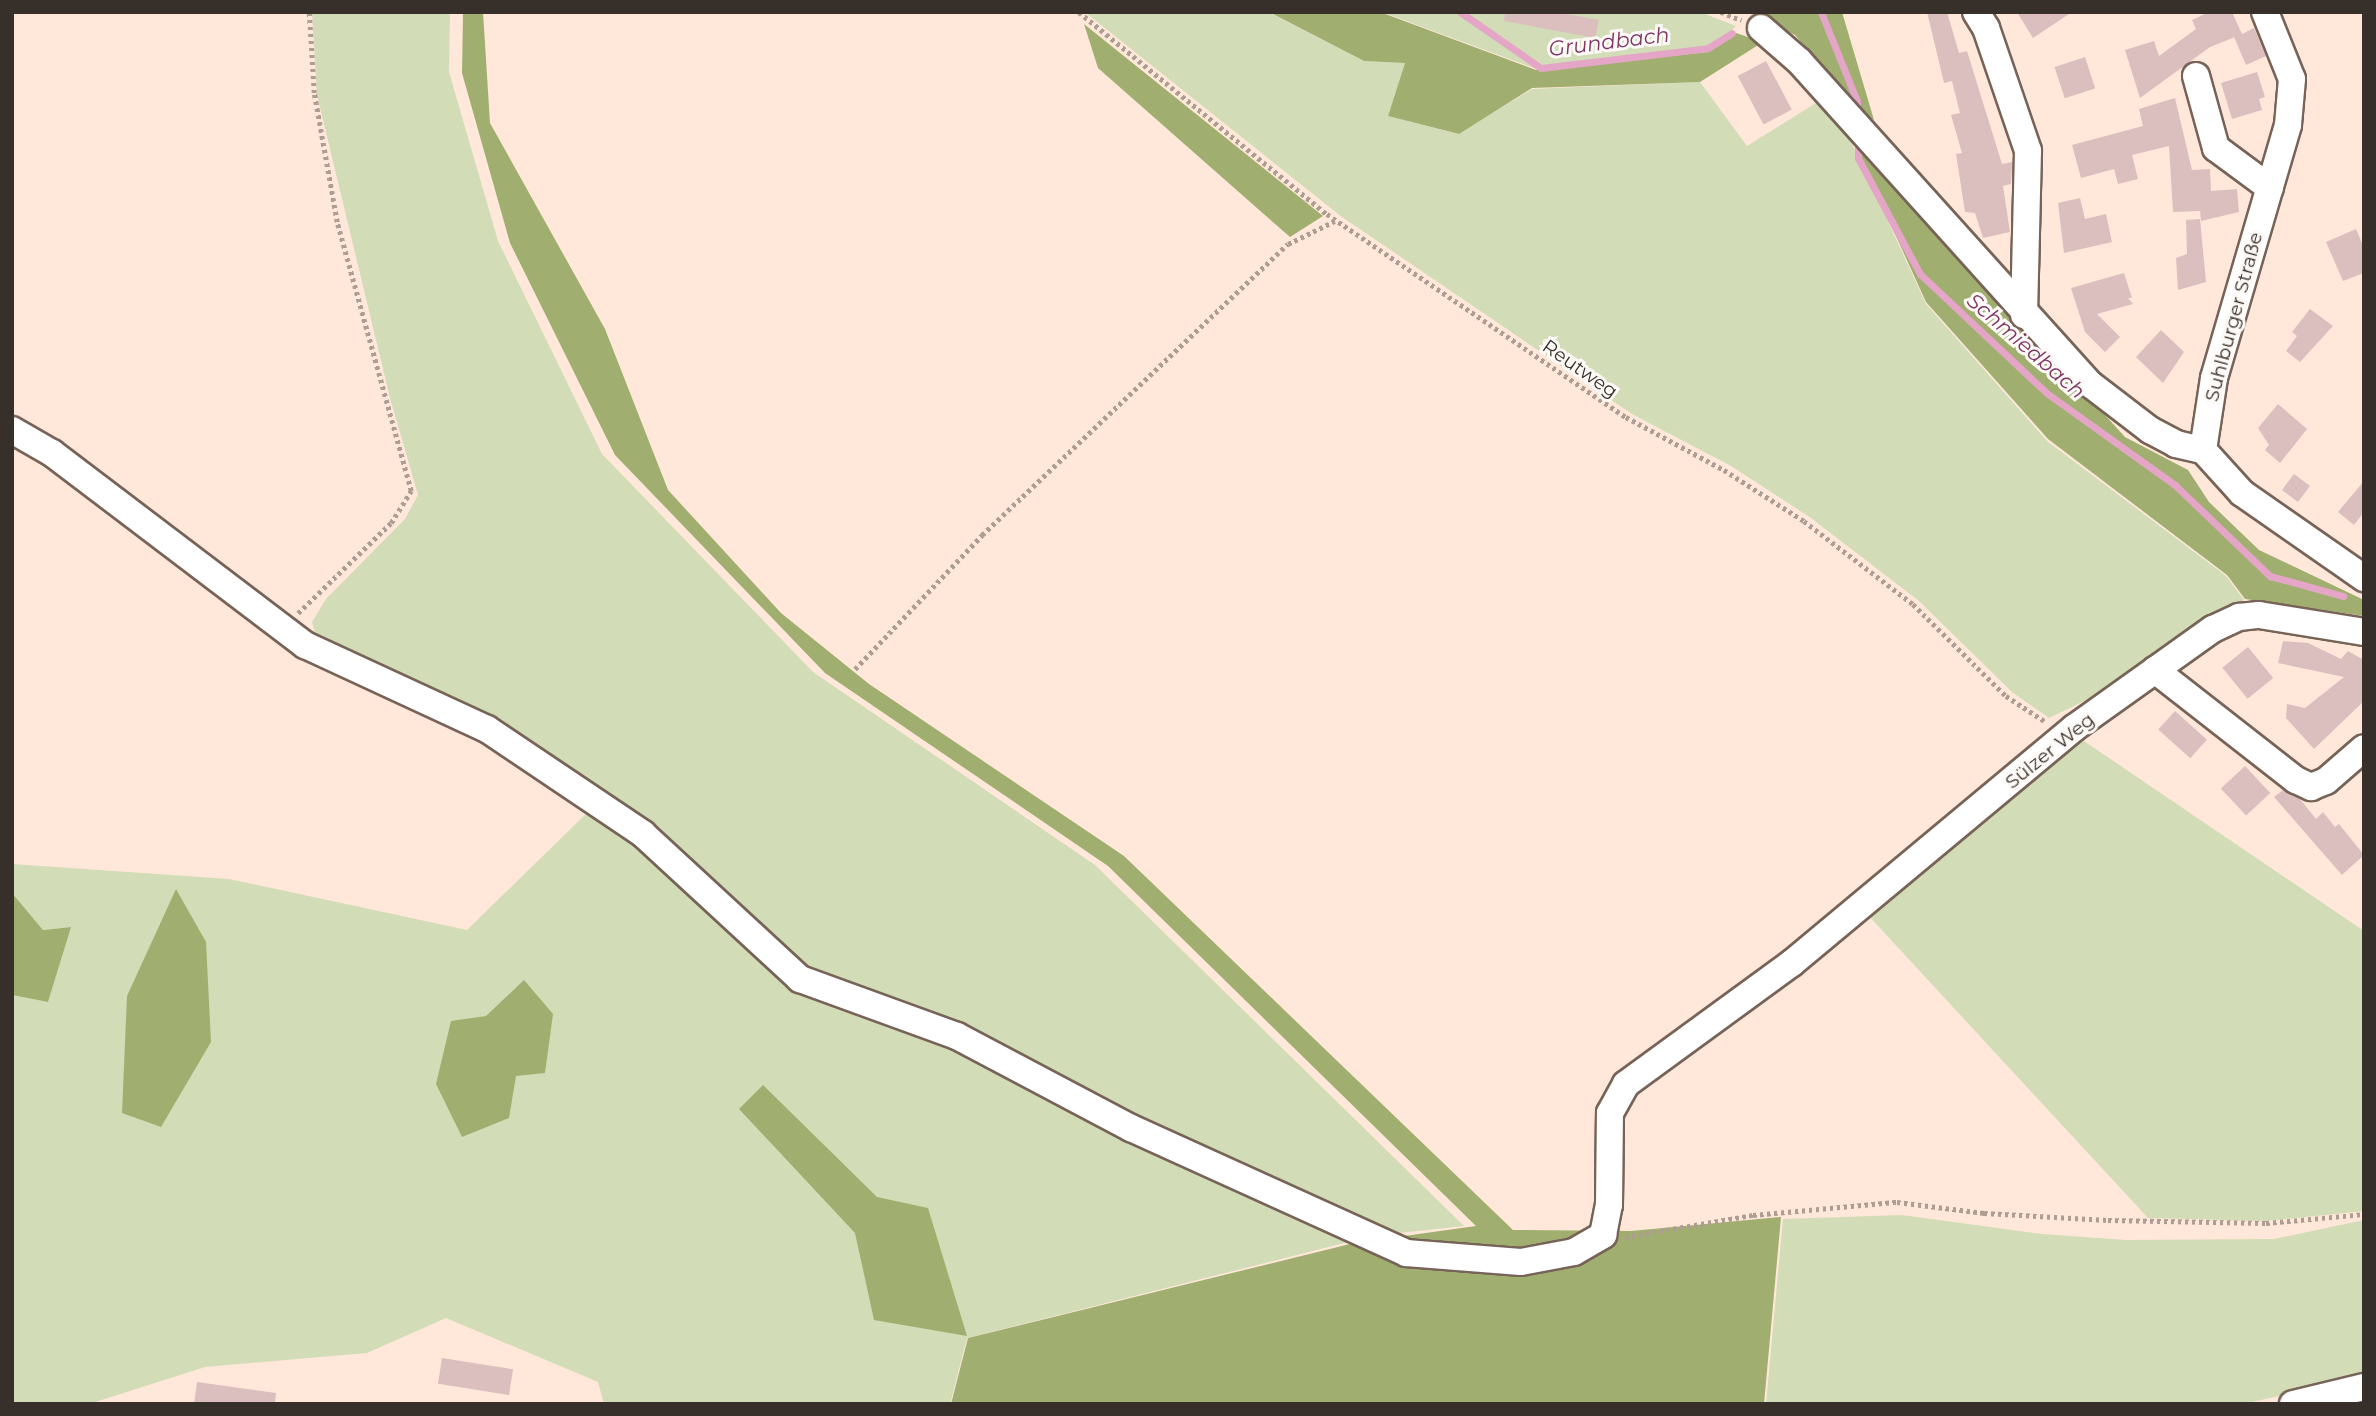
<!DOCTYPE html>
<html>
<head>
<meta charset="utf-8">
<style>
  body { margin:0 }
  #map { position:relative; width:2376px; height:1416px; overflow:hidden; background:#ffe7d9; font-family:Montserrat,sans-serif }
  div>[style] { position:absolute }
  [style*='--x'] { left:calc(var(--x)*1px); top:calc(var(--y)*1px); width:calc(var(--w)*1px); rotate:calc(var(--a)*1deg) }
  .green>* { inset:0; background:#d2dcb6 }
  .forest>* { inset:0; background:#a0af70 }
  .stream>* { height:7px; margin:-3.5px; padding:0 3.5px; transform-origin:3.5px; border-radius:3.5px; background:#e4a5c7 }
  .building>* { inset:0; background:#dbbfbf; transform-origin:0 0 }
  .path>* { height:4.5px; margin-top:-2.25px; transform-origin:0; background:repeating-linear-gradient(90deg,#ae9d92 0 3.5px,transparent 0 7px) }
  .roads { filter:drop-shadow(2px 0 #776357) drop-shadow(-2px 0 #776357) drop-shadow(0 2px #776357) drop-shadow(0 -2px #776357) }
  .street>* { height:26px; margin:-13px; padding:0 13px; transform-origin:13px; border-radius:13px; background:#fff }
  span { translate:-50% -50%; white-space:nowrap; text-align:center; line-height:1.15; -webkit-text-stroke:6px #fdf9f6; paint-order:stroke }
  .street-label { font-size:19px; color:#372f29 }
  .water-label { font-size:21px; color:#803664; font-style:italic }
  .frame { position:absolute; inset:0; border:14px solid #372f29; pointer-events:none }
</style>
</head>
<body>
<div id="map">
  <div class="green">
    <i style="clip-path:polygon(312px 12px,450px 12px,449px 72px,498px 241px,602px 454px,813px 672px,1095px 865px,1464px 1226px,1399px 1233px,1314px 1204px,806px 974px,649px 828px,317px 640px,312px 622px,326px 599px,405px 519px,418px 495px,390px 398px,317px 95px)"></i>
    <i style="clip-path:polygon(1382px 12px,1700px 12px,1736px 26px,1709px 52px,1537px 69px)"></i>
    <i style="clip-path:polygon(1086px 13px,1270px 13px,1364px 61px,1405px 63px,1388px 116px,1458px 134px,1532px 89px,1700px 82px,1747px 146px,1819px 101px,1849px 137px,1926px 304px,2047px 441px,2226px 576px,2244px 600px,2209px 618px,2107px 690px,2049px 718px,2012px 692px,1919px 601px,1811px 518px,1731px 466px,1632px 414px,1342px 217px)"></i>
    <i style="clip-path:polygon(2078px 737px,2364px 931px,2364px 1211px,2267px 1221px,2148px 1218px,1867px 914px)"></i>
    <i style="clip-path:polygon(586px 814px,646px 852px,802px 993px,954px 1049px,1041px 1089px,1108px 1132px,1352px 1241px,967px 1338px,950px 1404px,604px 1404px,598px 1382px,446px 1318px,367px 1353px,205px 1367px,89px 1404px,12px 1404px,12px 995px,48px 1002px,70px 927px,43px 930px,12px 893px,12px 864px,229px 879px,467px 930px)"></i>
    <i style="clip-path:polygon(1902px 1215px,2042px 1234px,2126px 1240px,2274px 1239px,2364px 1220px,2364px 1377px,2243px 1404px,1766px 1404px,1783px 1219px)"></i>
  </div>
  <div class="forest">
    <i style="clip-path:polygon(463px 12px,483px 12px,490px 123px,605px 329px,668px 490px,781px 613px,869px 684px,1124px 856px,1513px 1230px,1631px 1231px,1781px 1217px,1764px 1404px,951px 1404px,968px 1338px,1354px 1243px,1476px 1226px,1108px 866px,825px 673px,615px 455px,510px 243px,462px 73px)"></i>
    <i style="clip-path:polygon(1243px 12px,1380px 12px,1536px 70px,1709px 52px,1736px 33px,1763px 42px,1700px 82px,1532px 88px,1459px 134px,1388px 116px,1405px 63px,1364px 61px,1271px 13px)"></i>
    <i style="clip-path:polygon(1749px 12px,1842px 12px,1874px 120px,1851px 102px,1795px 35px)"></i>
    <i style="clip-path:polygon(1084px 24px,1323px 216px,1290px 237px,1098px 68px)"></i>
    <i style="clip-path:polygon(1850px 135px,2125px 437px,2188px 470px,2209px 502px,2259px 550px,2364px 600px,2364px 616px,2245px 599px,2227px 575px,2048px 439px,1926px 302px)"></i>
    <i style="clip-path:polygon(176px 889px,206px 942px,211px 1042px,161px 1127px,122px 1113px,127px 996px)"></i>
    <i style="clip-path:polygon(12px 893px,43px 930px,71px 927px,48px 1002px,12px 995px)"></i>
    <i style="clip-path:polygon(524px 980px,553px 1014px,545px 1073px,516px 1076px,509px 1118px,462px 1137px,436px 1084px,451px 1021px,486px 1016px)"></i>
    <i style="clip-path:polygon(763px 1085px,877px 1197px,928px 1208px,967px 1336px,874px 1320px,855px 1233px,739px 1109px)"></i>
  </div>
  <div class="stream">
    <i style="--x:1460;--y:12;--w:98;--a:34.7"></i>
    <i style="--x:1541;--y:68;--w:168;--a:-6.8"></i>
    <i style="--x:1708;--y:48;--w:28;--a:-32"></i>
    <i style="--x:1821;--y:12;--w:96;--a:68"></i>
    <i style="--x:1857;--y:101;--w:12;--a:90"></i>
    <i style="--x:1858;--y:139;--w:19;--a:90"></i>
    <i style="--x:1858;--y:158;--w:132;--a:61.9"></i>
    <i style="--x:1920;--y:274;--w:175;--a:43.2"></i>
    <i style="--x:2048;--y:394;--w:156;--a:35.6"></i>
    <i style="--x:2175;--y:485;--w:132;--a:43.8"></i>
    <i style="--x:2270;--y:576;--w:76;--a:15.3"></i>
  </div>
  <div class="building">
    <i style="clip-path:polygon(1505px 12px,1556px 12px,1599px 20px,1595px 38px,1504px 21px)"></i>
    <i style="clip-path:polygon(1927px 12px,1947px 12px,1959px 53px,1967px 51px,2002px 164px,2012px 162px,2011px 184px,2003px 186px,2010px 232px,1983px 238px,1975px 213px,1965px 212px,1956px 154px,1962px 153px,1951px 115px,1960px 113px,1952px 81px,1944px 83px)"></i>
    <i style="clip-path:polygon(2017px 12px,2072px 12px,2033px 38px)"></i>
    <i style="clip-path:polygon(2209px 12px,2232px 12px,2242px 34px,2254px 28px,2266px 56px,2246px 65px,2234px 37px,2240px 35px,2210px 47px,2140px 98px,2125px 50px,2154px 41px,2159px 56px,2196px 29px,2192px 20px)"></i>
    <i style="left:2085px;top:57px;width:33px;height:32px;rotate:72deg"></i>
    <i style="left:1766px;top:61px;width:55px;height:32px;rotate:62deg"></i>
    <i style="clip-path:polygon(2257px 72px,2265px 97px,2259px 99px,2262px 110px,2232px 119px,2221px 83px)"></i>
    <i style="clip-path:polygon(2175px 98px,2192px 170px,2210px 169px,2211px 191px,2237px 189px,2239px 212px,2201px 221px,2200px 211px,2173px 212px,2169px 146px,2132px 155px,2138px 179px,2118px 184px,2114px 169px,2081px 178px,2072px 145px,2143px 126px,2139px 109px)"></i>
    <i style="clip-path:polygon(2080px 198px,2085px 219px,2106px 214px,2112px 242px,2064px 253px,2058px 203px)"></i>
    <i style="clip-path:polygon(2200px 219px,2206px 282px,2178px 290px,2176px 258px,2187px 254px,2186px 220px)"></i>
    <i style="clip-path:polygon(2356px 229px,2364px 248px,2364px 273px,2343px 281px,2326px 242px)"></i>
    <i style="clip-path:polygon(2124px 273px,2132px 298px,2128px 298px,2133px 304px,2097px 314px,2120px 337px,2105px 352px,2085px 332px,2071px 288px)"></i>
    <i style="clip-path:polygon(2310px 309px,2333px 326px,2300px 362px,2286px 351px,2297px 336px,2292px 332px)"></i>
    <i style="clip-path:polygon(2161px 330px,2184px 352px,2163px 383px,2136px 357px)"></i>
    <i style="clip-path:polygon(2278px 404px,2307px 429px,2280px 463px,2265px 450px,2269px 445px,2258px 428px)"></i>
    <i style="left:2294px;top:474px;width:20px;height:20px;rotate:37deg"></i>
    <i style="clip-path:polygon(2364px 481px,2364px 512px,2354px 525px,2338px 512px)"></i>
    <i style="clip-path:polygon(2283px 641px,2308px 643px,2341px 659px,2348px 651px,2364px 660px,2364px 701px,2314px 749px,2286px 718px,2287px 704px,2305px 708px,2344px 677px,2278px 663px)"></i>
    <i style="left:2248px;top:647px;width:40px;height:33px;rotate:51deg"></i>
    <i style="left:2175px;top:711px;width:43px;height:25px;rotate:42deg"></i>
    <i style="left:2245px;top:766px;width:37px;height:33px;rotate:47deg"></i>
    <i style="clip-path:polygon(2283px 790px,2300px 799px,2316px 819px,2323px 812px,2335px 827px,2339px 824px,2364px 855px,2342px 875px,2274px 797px)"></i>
    <i style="left:442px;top:1358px;width:72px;height:26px;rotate:9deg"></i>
    <i style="clip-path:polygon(197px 1382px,276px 1393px,275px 1404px,194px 1404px)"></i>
  </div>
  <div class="path">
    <i style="--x:1079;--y:12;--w:320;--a:39.2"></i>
    <i style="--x:1327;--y:214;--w:361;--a:34.2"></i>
    <i style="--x:1626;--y:417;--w:111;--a:28.4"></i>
    <i style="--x:1724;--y:470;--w:95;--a:32.5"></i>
    <i style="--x:1804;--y:521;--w:137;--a:37.3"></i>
    <i style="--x:1913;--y:604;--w:131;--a:44.7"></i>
    <i style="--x:2006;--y:696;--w:48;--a:33"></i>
    <i style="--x:1721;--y:12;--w:22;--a:22"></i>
    <i style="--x:298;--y:613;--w:129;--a:-44.1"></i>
    <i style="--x:391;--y:523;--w:38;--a:-58"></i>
    <i style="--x:411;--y:491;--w:279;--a:-105.4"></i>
    <i style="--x:337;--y:222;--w:131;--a:-100.1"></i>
    <i style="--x:314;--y:93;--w:81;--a:-93.5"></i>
    <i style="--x:855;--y:669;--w:185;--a:-46.5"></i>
    <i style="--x:982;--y:535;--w:422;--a:-43.6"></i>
    <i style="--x:1288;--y:244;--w:52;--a:-26.1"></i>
    <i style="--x:1625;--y:1237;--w:130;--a:-9.8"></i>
    <i style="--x:1753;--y:1215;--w:145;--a:-5.2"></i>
    <i style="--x:1897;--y:1202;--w:88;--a:7.2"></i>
    <i style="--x:1984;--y:1213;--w:124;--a:3.2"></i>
    <i style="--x:2108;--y:1220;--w:158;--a:1.1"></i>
    <i style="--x:2266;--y:1223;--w:98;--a:-5.2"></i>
  </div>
  <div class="roads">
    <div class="street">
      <i style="--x:1976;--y:12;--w:19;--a:58"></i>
      <i style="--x:1986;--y:28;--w:130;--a:71.1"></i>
      <i style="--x:2028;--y:151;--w:164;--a:91.4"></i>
      <i style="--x:2265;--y:12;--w:72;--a:68.1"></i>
      <i style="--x:2292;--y:79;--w:46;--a:95"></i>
      <i style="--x:2288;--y:125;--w:264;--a:106.3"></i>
      <i style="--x:2214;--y:378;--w:73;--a:98.7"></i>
      <i style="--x:2203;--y:450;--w:58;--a:47.8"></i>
      <i style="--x:2242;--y:493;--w:149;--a:34.9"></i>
      <i style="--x:1761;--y:28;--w:50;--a:41"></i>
      <i style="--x:1799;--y:61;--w:435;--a:48"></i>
      <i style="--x:2090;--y:384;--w:76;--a:37.5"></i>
      <i style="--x:2150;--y:430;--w:30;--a:28"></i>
      <i style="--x:2176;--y:444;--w:28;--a:13"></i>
      <i style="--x:2196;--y:76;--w:75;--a:74.5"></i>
      <i style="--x:2216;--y:148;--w:67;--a:36.5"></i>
      <i style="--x:12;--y:430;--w:46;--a:29.9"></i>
      <i style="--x:52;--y:453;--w:318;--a:37.2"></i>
      <i style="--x:305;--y:645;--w:200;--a:24.8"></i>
      <i style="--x:487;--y:729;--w:188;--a:33.9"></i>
      <i style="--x:643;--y:834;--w:214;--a:42.7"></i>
      <i style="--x:800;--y:979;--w:167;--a:20"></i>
      <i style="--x:957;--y:1036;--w:197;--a:27.9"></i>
      <i style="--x:1131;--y:1128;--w:302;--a:24.4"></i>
      <i style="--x:1406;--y:1253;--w:115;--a:4.5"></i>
      <i style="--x:1521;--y:1262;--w:54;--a:-10.7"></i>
      <i style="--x:1574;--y:1252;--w:34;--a:-30"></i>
      <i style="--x:1603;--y:1235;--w:31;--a:-79"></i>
      <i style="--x:1609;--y:1205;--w:92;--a:-89.4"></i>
      <i style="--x:1610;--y:1113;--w:33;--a:-61"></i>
      <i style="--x:1626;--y:1084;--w:205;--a:-36.1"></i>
      <i style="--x:1792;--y:963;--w:367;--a:-39.8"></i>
      <i style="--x:2074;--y:728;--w:171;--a:-35.5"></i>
      <i style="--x:2213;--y:629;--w:29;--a:-25"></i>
      <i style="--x:2239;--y:617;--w:20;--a:-6"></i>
      <i style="--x:2259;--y:615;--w:106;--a:9.2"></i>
      <i style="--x:2155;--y:670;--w:179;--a:38"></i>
      <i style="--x:2296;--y:780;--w:17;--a:25"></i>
      <i style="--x:2311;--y:787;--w:16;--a:-22"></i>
      <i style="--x:2326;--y:781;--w:50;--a:-41"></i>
      <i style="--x:2293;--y:1404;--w:73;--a:-13.5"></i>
    </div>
  </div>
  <div class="street-label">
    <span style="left:2234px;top:317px;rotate:-75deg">Suhlburger Straße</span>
    <span style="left:1580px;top:369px;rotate:35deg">Reutweg</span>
    <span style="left:2050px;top:751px;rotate:-39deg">Sülzer Weg</span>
  </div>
  <div class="water-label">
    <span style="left:1609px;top:42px;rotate:-7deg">Grundbach</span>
    <span style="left:2026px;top:346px;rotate:41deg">Schmiedbach</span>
  </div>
  <div class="frame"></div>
</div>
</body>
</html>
